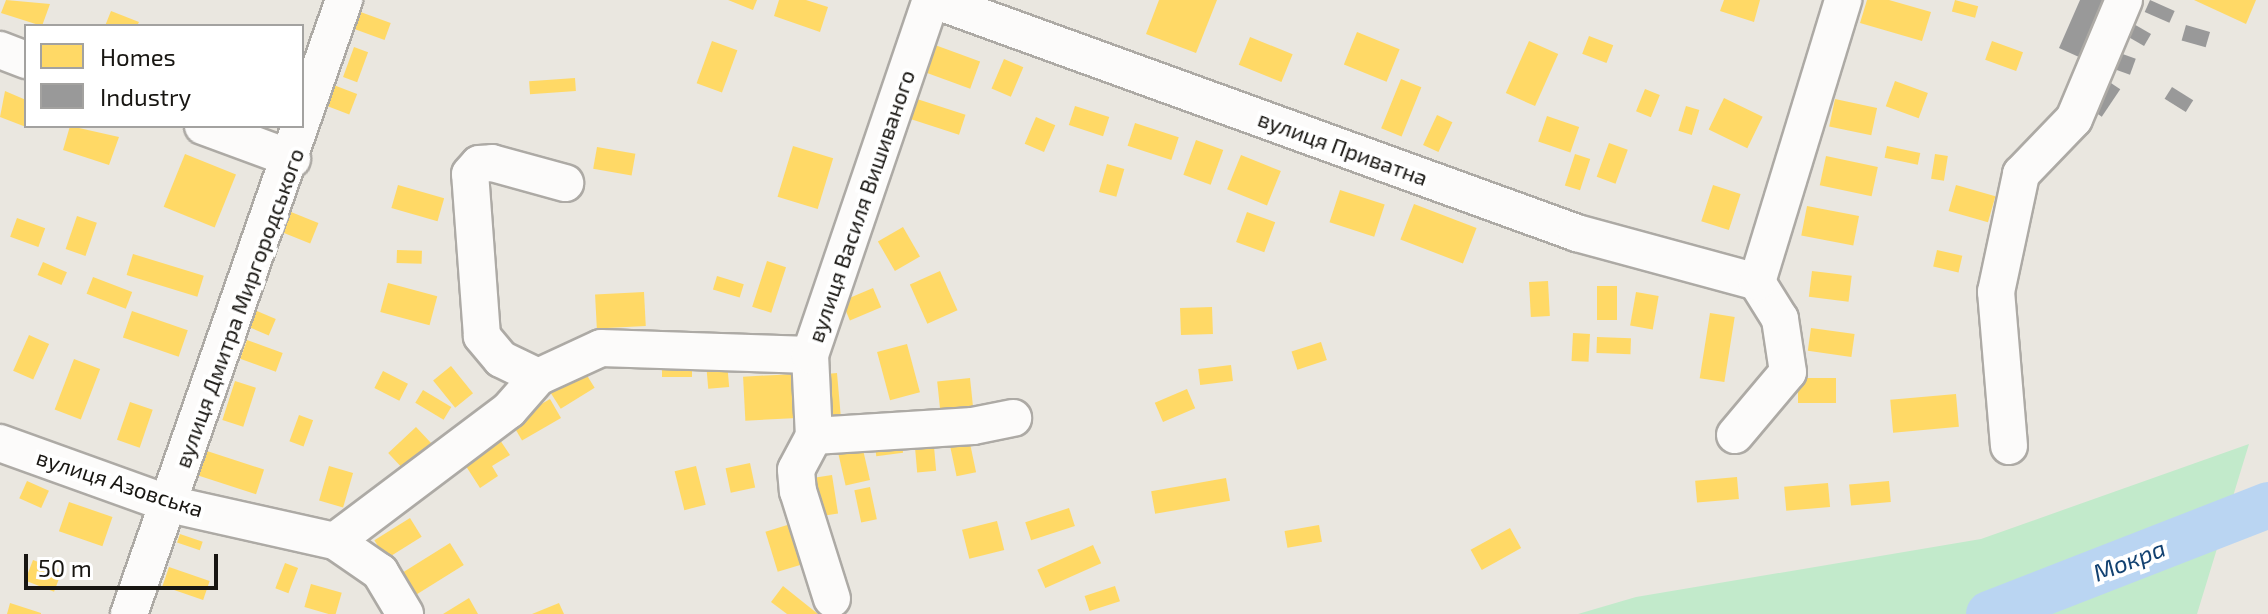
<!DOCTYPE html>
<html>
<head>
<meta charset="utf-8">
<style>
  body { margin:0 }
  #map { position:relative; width:2268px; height:614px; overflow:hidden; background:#eae7e0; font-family:"Exo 2",sans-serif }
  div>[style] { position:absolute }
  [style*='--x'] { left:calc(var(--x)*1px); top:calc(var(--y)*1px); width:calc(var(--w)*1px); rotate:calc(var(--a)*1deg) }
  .green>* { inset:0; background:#c2eacb }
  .homes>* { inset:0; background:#ffd966; transform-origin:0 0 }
  .industry>* { inset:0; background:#999; transform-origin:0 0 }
  .river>* { height:46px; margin:-23px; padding:0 23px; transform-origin:23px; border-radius:23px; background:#bad5f2 }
  .roads { filter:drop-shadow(2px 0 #adaaa5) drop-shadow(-2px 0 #adaaa5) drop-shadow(0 2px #adaaa5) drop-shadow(0 -2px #adaaa5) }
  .minor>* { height:36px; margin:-18px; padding:0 18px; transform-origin:18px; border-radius:18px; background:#fcfbfa }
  span { translate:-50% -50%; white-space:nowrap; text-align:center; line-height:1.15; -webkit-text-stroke:8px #fff; paint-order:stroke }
  .street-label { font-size:22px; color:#181612 }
  .water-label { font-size:24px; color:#134271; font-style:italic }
  .legend { position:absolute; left:24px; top:24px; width:280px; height:104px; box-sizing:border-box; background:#fff; border:2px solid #a3a2a0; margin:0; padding:10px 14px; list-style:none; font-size:24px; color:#181612 }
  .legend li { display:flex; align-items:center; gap:16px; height:40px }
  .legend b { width:40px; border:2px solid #a3a2a0 }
  .scale { position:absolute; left:24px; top:554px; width:194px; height:36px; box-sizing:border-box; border:4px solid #181612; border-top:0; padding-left:10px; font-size:24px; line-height:28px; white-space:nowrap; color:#181612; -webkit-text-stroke:6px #fff; paint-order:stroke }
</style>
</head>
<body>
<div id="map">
  <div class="green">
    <i style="clip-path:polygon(2249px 444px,2197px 614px,1578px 614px,1636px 597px,1981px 539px)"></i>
  </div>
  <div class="homes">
    <i style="clip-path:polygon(6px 0,50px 4px,42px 26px,1px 13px)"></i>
    <i style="clip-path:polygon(728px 0,757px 0,753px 10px)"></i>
    <i style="clip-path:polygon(779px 0,806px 0,828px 7px,820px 32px,774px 16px)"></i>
    <i style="clip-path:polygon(1159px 0,1217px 0,1196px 53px,1146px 34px)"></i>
    <i style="clip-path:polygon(1724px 0,1760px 0,1754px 22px,1720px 11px)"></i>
    <i style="clip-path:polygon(1867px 0,1889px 0,1931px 12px,1922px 41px,1860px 23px)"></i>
    <i style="left:1955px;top:0;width:24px;height:12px;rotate:15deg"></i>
    <i style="clip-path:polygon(2194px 0,2256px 0,2246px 24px)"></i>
    <i style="left:355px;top:10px;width:38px;height:18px;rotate:20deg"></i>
    <i style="clip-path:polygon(111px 11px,139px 22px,137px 26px,105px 26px)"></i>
    <i style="left:1357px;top:32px;width:46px;height:35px;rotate:22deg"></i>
    <i style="left:1589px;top:36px;width:26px;height:19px;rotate:21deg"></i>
    <i style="left:1250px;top:37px;width:46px;height:30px;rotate:22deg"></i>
    <i style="left:712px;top:41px;width:27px;height:45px;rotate:20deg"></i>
    <i style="left:1529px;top:41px;width:32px;height:57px;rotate:24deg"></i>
    <i style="left:1992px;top:41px;width:33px;height:20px;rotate:20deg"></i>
    <i style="left:935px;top:45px;width:48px;height:29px;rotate:20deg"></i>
    <i style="left:354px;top:47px;width:15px;height:32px;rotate:20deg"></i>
    <i style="left:1004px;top:59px;width:21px;height:32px;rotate:23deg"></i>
    <i style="left:575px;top:78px;width:13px;height:46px;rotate:86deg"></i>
    <i style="left:1401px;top:79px;width:22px;height:53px;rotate:22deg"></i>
    <i style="left:1895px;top:81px;width:35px;height:27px;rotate:20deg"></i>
    <i style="left:331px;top:84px;width:28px;height:22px;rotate:21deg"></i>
    <i style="left:1645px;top:89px;width:16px;height:24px;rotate:22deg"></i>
    <i style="clip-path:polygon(5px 91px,26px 100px,26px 127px,0 117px)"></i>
    <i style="left:1724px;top:98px;width:43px;height:35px;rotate:26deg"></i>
    <i style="left:917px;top:99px;width:51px;height:21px;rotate:18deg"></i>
    <i style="left:1835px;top:99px;width:43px;height:28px;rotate:12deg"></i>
    <i style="left:1075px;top:106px;width:36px;height:20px;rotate:18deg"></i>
    <i style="left:1686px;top:106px;width:14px;height:26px;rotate:17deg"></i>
    <i style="left:1437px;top:115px;width:17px;height:33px;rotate:25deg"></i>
    <i style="left:1547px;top:116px;width:34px;height:27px;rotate:19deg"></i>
    <i style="left:1036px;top:117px;width:21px;height:29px;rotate:23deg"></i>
    <i style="left:1135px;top:123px;width:46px;height:24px;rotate:18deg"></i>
    <i style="clip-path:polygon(70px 126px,119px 137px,109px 165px,63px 150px)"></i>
    <i style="left:1196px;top:140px;width:29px;height:37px;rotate:20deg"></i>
    <i style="left:1609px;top:143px;width:20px;height:36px;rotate:20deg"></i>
    <i style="left:793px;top:146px;width:42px;height:53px;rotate:17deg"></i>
    <i style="left:1887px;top:146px;width:34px;height:12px;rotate:12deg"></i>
    <i style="left:597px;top:147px;width:39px;height:22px;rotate:10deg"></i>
    <i style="left:185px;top:154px;width:55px;height:57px;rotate:22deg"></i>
    <i style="left:1575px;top:154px;width:16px;height:33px;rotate:18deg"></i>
    <i style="left:1935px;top:154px;width:13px;height:25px;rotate:9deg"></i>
    <i style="left:1241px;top:155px;width:43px;height:37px;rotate:22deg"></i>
    <i style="left:1826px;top:156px;width:53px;height:30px;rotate:12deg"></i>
    <i style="left:1107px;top:164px;width:18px;height:29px;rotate:16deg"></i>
    <i style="left:398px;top:185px;width:48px;height:24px;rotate:16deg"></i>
    <i style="left:1713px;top:185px;width:29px;height:38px;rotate:18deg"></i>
    <i style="left:1956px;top:185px;width:41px;height:27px;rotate:16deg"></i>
    <i style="left:1340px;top:190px;width:47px;height:34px;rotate:18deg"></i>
    <i style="left:1414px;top:204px;width:67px;height:38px;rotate:21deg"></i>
    <i style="left:1807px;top:206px;width:53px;height:30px;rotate:11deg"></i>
    <i style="left:286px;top:210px;width:35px;height:22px;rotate:22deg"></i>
    <i style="left:1247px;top:212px;width:30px;height:32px;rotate:20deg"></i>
    <i style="left:77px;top:216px;width:21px;height:35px;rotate:19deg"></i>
    <i style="left:17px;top:218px;width:30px;height:20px;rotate:20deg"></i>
    <i style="left:903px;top:227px;width:34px;height:29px;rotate:60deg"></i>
    <i style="left:397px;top:250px;width:25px;height:13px;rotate:2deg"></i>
    <i style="left:1937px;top:250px;width:26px;height:17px;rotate:13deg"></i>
    <i style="left:133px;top:254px;width:74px;height:22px;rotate:17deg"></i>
    <i style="left:767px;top:261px;width:20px;height:48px;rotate:18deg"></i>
    <i style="left:43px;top:262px;width:26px;height:14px;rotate:23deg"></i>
    <i style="left:940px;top:271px;width:43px;height:33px;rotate:66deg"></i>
    <i style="left:1812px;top:271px;width:40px;height:26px;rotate:7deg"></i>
    <i style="left:717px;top:276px;width:28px;height:14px;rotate:17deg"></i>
    <i style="left:93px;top:277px;width:42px;height:18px;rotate:21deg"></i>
    <i style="left:1548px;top:281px;width:35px;height:19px;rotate:87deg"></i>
    <i style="left:388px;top:283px;width:51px;height:30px;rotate:15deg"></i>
    <i style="left:1597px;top:286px;width:20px;height:34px"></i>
    <i style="left:873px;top:288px;width:21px;height:34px;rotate:67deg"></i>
    <i style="left:644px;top:292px;width:34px;height:49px;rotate:87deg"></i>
    <i style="left:1636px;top:292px;width:23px;height:34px;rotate:10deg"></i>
    <i style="left:1212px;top:307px;width:27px;height:32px;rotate:88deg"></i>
    <i style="left:250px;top:308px;width:28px;height:18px;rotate:23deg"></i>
    <i style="left:132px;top:311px;width:59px;height:28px;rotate:19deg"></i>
    <i style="left:1710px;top:313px;width:25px;height:66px;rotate:9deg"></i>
    <i style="left:1811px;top:328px;width:44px;height:23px;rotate:8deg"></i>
    <i style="left:1573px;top:333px;width:17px;height:28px;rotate:3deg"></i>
    <i style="left:29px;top:335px;width:22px;height:39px;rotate:24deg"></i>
    <i style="left:1597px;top:337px;width:34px;height:16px;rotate:2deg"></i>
    <i style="left:247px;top:340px;width:38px;height:20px;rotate:20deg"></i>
    <i style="left:1321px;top:342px;width:19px;height:31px;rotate:72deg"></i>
    <i style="left:907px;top:344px;width:50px;height:31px;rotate:75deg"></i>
    <i style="left:74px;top:359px;width:28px;height:54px;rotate:21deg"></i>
    <i style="left:662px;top:360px;width:30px;height:17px"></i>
    <i style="left:727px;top:362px;width:25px;height:21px;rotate:85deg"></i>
    <i style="left:1231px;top:365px;width:16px;height:33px;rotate:83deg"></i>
    <i style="left:451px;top:366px;width:35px;height:23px;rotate:51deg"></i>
    <i style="left:583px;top:369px;width:22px;height:40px;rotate:58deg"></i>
    <i style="left:383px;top:371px;width:28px;height:19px;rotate:27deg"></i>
    <i style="left:837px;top:373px;width:46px;height:22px;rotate:85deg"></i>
    <i style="left:795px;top:374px;width:44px;height:52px;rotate:87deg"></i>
    <i style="left:970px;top:378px;width:28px;height:33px;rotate:84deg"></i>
    <i style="left:1798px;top:378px;width:38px;height:25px"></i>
    <i style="left:235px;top:381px;width:22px;height:41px;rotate:18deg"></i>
    <i style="left:1187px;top:389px;width:21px;height:35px;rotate:67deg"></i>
    <i style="left:423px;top:390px;width:33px;height:15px;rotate:31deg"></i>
    <i style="left:1956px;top:394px;width:33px;height:66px;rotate:85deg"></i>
    <i style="left:550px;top:399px;width:22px;height:45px;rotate:60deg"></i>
    <i style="left:130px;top:402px;width:24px;height:40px;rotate:19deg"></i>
    <i style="left:299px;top:415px;width:15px;height:28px;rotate:20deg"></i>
    <i style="left:416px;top:427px;width:23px;height:38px;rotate:47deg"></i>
    <i style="left:968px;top:434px;width:39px;height:20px;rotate:78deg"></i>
    <i style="left:933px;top:435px;width:36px;height:19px;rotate:85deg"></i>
    <i style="left:901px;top:436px;width:17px;height:27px;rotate:83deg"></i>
    <i style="clip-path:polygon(498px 437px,510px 455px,492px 466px,498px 476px,480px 488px,462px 460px)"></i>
    <i style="left:861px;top:441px;width:40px;height:25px;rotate:77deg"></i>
    <i style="left:207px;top:451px;width:60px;height:26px;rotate:18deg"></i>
    <i style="left:750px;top:463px;width:25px;height:25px;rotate:78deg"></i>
    <i style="left:329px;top:466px;width:25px;height:36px;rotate:16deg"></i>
    <i style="left:696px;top:466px;width:40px;height:22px;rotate:76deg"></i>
    <i style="left:832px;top:475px;width:39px;height:23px;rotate:81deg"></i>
    <i style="left:1737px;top:477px;width:22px;height:42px;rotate:85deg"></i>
    <i style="left:1226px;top:478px;width:23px;height:76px;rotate:80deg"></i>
    <i style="left:27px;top:481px;width:24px;height:19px;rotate:24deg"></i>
    <i style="left:1889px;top:481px;width:21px;height:40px;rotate:85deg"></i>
    <i style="left:1828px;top:483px;width:24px;height:44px;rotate:85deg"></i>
    <i style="left:870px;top:487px;width:33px;height:16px;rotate:78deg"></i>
    <i style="left:69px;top:502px;width:46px;height:31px;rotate:19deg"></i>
    <i style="left:1069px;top:508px;width:19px;height:46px;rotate:72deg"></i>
    <i style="left:410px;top:518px;width:22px;height:42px;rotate:58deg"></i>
    <i style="left:997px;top:521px;width:30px;height:36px;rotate:76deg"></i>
    <i style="left:797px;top:522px;width:42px;height:33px;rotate:73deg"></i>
    <i style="left:1319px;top:525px;width:17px;height:35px;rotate:80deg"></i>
    <i style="left:1510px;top:528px;width:23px;height:45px;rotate:61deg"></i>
    <i style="left:180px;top:534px;width:24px;height:9px;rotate:19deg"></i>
    <i style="left:450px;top:543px;width:26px;height:60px;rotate:58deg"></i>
    <i style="left:1093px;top:545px;width:20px;height:61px;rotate:66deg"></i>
    <i style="left:33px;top:560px;width:31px;height:22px;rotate:21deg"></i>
    <i style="left:285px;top:563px;width:14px;height:27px;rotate:21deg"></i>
    <i style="left:169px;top:567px;width:43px;height:20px;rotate:19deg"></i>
    <i style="left:311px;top:584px;width:32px;height:24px;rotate:16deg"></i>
    <i style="clip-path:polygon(783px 586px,818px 614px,787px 614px,771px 602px)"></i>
    <i style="left:1115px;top:586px;width:16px;height:32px;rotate:72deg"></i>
    <i style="clip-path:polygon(469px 598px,478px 614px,443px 614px)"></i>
    <i style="clip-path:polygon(10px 603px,41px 613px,41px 614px,7px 614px)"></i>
    <i style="clip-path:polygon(559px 603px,564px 614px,532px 614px)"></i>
  </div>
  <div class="industry">
    <i style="clip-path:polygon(2080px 0,2105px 0,2079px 57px,2059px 48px)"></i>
    <i style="left:2150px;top:0;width:27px;height:13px;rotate:24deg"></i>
    <i style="left:2132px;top:23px;width:22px;height:14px;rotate:30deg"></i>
    <i style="left:2186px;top:25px;width:25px;height:16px;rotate:16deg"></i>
    <i style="left:2117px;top:52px;width:20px;height:17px;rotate:20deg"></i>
    <i style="left:2102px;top:77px;width:22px;height:33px;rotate:34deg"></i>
    <i style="left:2172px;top:87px;width:25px;height:14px;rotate:32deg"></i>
  </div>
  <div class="river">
    <i style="--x:1989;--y:614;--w:300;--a:-21.3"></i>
  </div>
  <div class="roads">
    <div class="minor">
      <i style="--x:934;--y:0;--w:684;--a:19.92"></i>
      <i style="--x:1577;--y:233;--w:187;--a:15.2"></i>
      <i style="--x:0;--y:50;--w:28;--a:21"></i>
      <i style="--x:203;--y:126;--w:95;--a:20.3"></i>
      <i style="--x:810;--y:355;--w:81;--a:87.2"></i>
      <i style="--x:814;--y:436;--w:38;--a:118"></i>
      <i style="--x:796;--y:470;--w:21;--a:85"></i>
      <i style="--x:798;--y:491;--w:113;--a:72.5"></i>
      <i style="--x:538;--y:377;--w:41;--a:-154.1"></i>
      <i style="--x:501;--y:359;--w:30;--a:-130"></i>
      <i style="--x:482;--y:336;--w:162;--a:-94.2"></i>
      <i style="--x:470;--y:174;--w:13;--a:-48"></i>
      <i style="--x:479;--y:164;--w:13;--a:-4"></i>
      <i style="--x:492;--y:163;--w:76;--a:15.3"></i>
      <i style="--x:1735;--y:435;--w:82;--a:-49.9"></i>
      <i style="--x:1788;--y:372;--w:54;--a:-98.6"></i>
      <i style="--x:1780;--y:319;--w:44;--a:-121.9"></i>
      <i style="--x:1757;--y:282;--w:295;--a:-73"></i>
      <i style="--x:814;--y:436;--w:159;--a:-3.6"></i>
      <i style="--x:973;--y:426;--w:41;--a:-11.3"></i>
      <i style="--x:0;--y:443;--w:180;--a:19.8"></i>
      <i style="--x:169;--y:504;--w:170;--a:12.6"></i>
      <i style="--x:335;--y:541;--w:55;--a:34.6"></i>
      <i style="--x:380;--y:572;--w:49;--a:59.2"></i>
      <i style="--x:2009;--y:446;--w:155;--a:-94.8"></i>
      <i style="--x:1996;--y:292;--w:121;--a:-78"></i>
      <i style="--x:2021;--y:174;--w:76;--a:-46.1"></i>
      <i style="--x:2074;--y:119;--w:129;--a:-67.2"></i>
      <i style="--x:335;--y:541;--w:218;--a:-37"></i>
      <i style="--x:509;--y:410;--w:44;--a:-48.7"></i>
      <i style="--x:538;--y:377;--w:69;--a:-24.7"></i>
      <i style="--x:601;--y:348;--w:209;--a:1.9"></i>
      <i style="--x:810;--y:355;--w:375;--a:-71.2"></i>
      <i style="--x:129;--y:614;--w:651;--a:-70.7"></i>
    </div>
  </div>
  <div class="street-label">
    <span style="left:1343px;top:148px;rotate:20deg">вулиця Приватна</span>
    <span style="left:861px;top:206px;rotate:-71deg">вулиця Василя Вишиваного</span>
    <span style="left:239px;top:308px;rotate:-70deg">вулиця Дмитра Миргородського</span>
    <span style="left:120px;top:483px;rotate:18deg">вулиця Азовська</span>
  </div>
  <div class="water-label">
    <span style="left:2129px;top:560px;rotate:-21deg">Мокра</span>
  </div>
  <ul class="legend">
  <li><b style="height:22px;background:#ffd966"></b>Homes</li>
  <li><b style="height:22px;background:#999"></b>Industry</li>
  </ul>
  <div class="scale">50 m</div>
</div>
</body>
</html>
